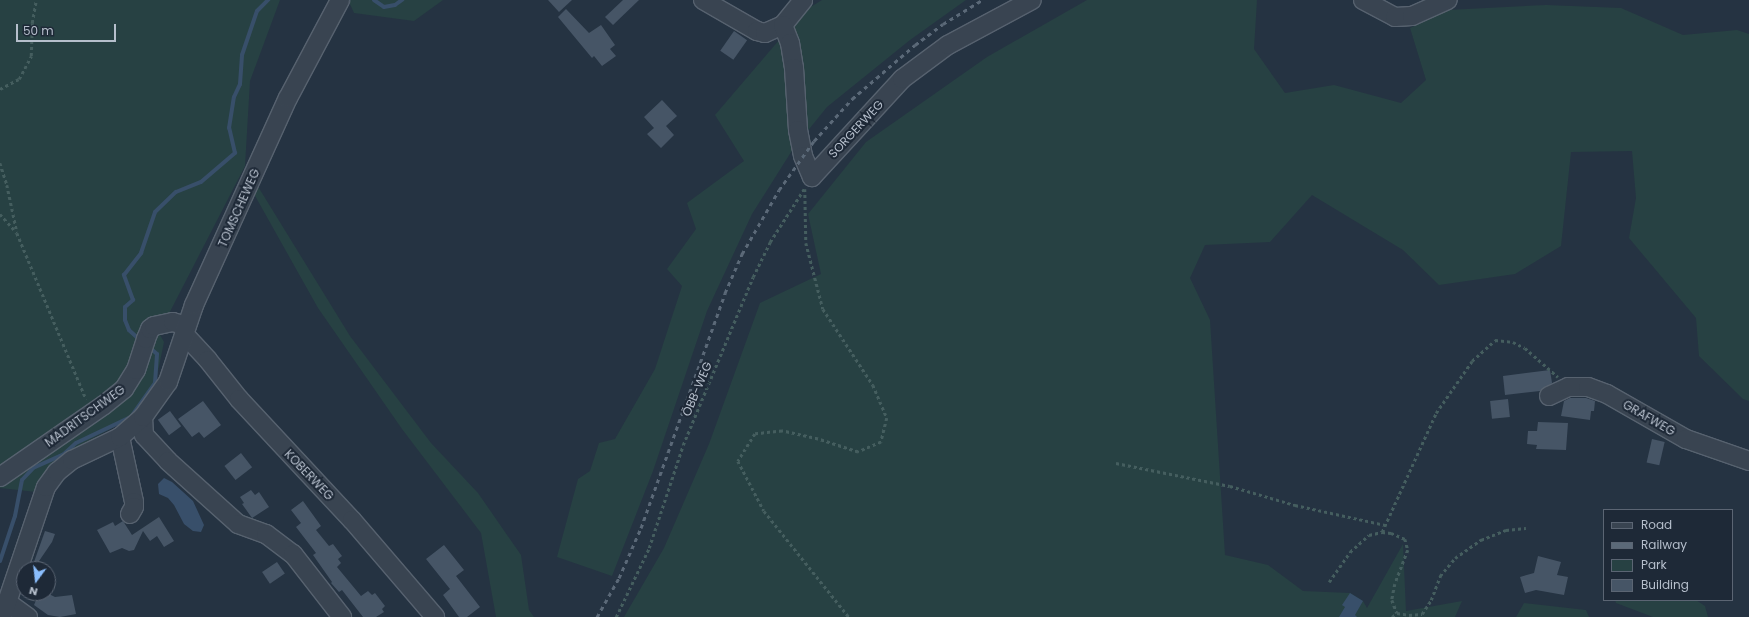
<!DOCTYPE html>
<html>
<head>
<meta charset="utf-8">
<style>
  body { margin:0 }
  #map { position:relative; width:1749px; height:617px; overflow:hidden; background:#253342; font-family:Poppins,sans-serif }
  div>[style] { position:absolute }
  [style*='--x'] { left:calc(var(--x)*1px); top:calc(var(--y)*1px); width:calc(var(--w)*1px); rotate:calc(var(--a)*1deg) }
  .green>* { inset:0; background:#274143 }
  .water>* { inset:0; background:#384f6a }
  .stream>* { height:4px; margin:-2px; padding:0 2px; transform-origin:2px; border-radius:2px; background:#384f6a }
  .building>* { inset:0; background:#465566; transform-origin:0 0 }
  .path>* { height:2.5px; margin-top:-1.25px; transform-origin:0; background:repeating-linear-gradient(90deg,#455e5f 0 3px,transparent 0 6px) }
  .roads { filter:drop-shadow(1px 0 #57626f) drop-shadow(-1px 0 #57626f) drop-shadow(0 1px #57626f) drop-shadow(0 -1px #57626f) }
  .minor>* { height:18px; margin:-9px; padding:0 9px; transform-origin:9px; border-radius:9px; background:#394451 }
  .rail>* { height:3px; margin-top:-1.5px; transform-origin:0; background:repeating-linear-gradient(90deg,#5b6978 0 4px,transparent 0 8px) }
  span { translate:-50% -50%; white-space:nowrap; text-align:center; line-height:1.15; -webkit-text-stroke:4px #1e2937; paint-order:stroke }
  .street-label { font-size:12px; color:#b6bfcc }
  .legend { position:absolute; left:1603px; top:509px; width:130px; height:92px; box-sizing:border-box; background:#1e2937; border:1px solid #5b6573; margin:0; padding:5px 7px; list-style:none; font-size:12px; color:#b6bfcc }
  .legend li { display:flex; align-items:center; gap:8px; height:20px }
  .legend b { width:20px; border:1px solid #5b6573 }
  .north { position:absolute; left:16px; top:561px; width:40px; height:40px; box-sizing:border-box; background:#1e2937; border:1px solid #5b6573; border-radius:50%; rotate:195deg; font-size:11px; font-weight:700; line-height:16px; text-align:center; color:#b6bfcc }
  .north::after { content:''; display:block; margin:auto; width:14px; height:18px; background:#8abdfc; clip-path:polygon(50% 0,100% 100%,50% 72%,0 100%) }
  .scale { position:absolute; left:16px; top:24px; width:100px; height:18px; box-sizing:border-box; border:2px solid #b6bfcc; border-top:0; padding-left:5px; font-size:12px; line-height:14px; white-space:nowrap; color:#b6bfcc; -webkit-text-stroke:3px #1e2937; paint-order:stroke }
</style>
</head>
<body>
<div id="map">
  <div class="green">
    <i style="clip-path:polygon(0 0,280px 0,250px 81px,245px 166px,159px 333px,164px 342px,155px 386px,137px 415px,84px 443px,47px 472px,36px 492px,0 488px)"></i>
    <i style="clip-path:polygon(348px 0,443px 0,414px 21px,354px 13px)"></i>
    <i style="clip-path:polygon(822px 0,966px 0,910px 40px,827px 107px,793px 149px,752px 214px,707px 311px,653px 471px,612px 576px,557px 557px,578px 479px,590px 471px,599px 443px,615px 439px,655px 369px,682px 286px,667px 269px,696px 229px,687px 203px,744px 161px,715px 115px,804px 11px)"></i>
    <i style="clip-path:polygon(1087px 0,1257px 0,1254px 49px,1285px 93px,1334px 85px,1401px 103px,1426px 80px,1410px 28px,1448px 10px,1546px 5px,1621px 8px,1683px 35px,1737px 30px,1749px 34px,1749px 401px,1743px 399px,1699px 356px,1696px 318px,1629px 238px,1636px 198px,1632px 151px,1571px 152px,1561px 246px,1515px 274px,1439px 285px,1403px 250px,1312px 195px,1270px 242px,1205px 245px,1190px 278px,1210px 320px,1225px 555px,1268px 565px,1303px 591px,1350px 593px,1363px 601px,1367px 608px,1403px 544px,1406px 611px,1462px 601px,1455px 617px,624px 617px,664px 548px,709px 444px,760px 303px,821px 274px,808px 214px,866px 142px,987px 57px)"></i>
    <i style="clip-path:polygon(254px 180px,350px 336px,431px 443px,478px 493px,521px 555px,529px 610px,534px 617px,496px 617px,481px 533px,402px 429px,318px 308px,250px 187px)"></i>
    <i style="clip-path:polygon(1615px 600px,1696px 600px,1705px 606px,1708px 617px,1653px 617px,1616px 603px)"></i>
    <i style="clip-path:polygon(1524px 603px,1586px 610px,1589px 617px,1516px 617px)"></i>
  </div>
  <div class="water">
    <i style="clip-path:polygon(164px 478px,172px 482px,193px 501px,204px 525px,201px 532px,193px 531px,184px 524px,174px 505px,168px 498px,159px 494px,158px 484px)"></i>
    <i style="clip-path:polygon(1350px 593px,1363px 601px,1355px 615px,1357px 617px,1339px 617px,1345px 607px,1342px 605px)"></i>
  </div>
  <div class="stream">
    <i style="--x:374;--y:0;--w:12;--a:35"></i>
    <i style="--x:384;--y:7;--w:11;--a:-10"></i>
    <i style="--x:395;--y:5;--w:9;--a:-36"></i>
    <i style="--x:140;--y:340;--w:15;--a:-138"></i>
    <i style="--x:129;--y:330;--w:11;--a:-112"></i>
    <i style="--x:125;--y:320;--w:13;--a:-90"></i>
    <i style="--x:125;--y:307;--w:11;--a:-41"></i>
    <i style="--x:133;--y:300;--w:27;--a:-110"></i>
    <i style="--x:124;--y:275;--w:28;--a:-52"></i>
    <i style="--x:141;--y:253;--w:43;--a:-71.1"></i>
    <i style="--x:155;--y:212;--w:29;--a:-44"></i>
    <i style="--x:176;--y:192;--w:27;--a:-22"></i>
    <i style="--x:201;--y:182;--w:45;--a:-40.5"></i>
    <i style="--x:235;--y:153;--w:26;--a:-103"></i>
    <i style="--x:229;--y:128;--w:31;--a:-81"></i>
    <i style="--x:234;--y:97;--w:14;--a:-65"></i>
    <i style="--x:240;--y:84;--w:29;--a:-86"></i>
    <i style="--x:242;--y:55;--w:46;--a:-71.2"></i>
    <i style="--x:257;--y:11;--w:16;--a:-45"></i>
    <i style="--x:0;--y:561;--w:47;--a:-71.6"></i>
    <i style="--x:15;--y:516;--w:37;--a:-79"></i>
    <i style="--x:22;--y:480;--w:16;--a:-47"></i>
    <i style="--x:33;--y:468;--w:34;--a:-24"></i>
    <i style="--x:64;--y:454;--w:16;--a:-43"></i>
    <i style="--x:76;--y:443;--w:61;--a:-25.3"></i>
    <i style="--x:131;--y:417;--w:42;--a:-54.8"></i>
    <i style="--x:155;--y:383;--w:29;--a:-86"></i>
    <i style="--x:157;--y:354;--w:11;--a:-139"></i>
  </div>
  <div class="building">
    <i style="clip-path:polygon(548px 0,572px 0,559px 12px)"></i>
    <i style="clip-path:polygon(623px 0,639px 0,613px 25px,605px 17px)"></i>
    <i style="clip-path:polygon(566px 9px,589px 33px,601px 25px,615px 45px,610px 49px,616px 56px,602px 66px,594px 56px,592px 58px,558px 17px)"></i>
    <i style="left:734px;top:31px;width:16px;height:24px;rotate:35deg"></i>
    <i style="clip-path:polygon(662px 100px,677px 116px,666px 126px,674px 135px,661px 148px,647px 134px,654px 128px,644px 117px)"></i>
    <i style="clip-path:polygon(1550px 370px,1552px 383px,1540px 391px,1505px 395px,1503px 376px)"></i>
    <i style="clip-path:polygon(1570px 398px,1586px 398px,1595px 401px,1594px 411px,1591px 411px,1590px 420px,1561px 416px,1564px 401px)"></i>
    <i style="left:1508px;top:399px;width:18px;height:18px;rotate:84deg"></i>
    <i style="clip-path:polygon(203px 401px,221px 425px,204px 438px,199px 432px,192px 437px,178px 419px)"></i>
    <i style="left:170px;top:411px;width:19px;height:15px;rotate:54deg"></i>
    <i style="clip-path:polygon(1538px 422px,1568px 423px,1566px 450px,1536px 449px,1537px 445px,1527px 444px,1528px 431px,1537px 431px)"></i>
    <i style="left:1652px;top:439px;width:13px;height:24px;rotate:13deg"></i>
    <i style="left:241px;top:453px;width:18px;height:21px;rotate:52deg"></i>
    <i style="clip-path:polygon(251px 490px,255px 495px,259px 492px,269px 507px,252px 518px,242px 504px,244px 503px,240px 497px)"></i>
    <i style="clip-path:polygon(303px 501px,321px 526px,316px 530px,329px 546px,333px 544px,342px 556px,338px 559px,341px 563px,337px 567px,361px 596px,368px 591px,372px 595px,375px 593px,385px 606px,382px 609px,384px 612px,376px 617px,363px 617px,342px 590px,339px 592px,331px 583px,332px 582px,313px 555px,316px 553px,296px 527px,301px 523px,291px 510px)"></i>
    <i style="clip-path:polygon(159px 517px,174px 541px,164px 547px,157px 536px,150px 541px,143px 531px,134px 550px,129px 551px,122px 548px,110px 553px,97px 530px,113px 522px,115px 526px,123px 521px,132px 535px)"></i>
    <i style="clip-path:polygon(45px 531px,55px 534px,52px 542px,37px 564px,34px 562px)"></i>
    <i style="clip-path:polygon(444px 545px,464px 570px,456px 576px,480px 607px,467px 617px,459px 617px,443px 595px,450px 589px,426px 559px)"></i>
    <i style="clip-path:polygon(1538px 556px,1561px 562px,1557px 575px,1568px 577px,1564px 595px,1536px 590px,1525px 593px,1520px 577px,1534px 573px)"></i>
    <i style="left:277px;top:562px;width:14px;height:18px;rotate:56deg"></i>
    <i style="clip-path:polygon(39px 593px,47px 593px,55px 597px,72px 595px,76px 614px,60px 617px,48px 615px,34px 605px)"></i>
  </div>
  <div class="path">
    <i style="--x:0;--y:89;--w:21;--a:-28"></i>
    <i style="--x:19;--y:79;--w:26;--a:-62"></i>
    <i style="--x:31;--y:56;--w:33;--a:-88"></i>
    <i style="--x:32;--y:23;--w:23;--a:-80"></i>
    <i style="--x:0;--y:163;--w:23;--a:72"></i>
    <i style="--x:7;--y:185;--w:48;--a:78"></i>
    <i style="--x:805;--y:189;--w:54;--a:88.9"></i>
    <i style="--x:806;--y:243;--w:68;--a:75.6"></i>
    <i style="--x:823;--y:309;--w:91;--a:56.7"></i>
    <i style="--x:873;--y:385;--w:36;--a:67"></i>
    <i style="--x:887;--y:418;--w:25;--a:104"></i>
    <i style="--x:881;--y:442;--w:25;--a:157"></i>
    <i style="--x:858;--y:452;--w:42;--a:-162"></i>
    <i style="--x:818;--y:439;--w:37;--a:-167"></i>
    <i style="--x:782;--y:431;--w:27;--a:174"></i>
    <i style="--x:755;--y:434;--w:32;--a:122"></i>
    <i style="--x:738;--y:461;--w:56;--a:62.5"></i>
    <i style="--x:764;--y:511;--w:136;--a:51.3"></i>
    <i style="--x:0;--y:214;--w:25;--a:48"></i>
    <i style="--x:17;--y:233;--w:180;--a:67.4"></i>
    <i style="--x:1116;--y:463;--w:116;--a:11.4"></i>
    <i style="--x:1230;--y:486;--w:68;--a:16.3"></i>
    <i style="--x:1295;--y:505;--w:92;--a:12.5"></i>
    <i style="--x:1382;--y:532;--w:131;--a:-65.6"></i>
    <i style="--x:1436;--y:413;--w:63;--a:-55.3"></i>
    <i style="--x:1472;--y:361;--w:31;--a:-42"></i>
    <i style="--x:1495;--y:340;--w:18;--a:6"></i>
    <i style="--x:1513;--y:342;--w:13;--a:27"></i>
    <i style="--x:1525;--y:348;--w:44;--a:41.3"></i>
    <i style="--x:1329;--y:582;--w:37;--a:-55"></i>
    <i style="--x:1350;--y:552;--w:25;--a:-42"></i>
    <i style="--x:1369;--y:535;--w:13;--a:-13"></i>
    <i style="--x:1382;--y:532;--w:9;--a:6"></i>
    <i style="--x:1391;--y:533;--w:15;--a:23"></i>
    <i style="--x:1405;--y:539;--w:11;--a:75"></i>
    <i style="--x:1408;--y:550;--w:36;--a:111"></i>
    <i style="--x:1395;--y:584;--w:16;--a:101"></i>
    <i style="--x:1392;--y:600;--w:14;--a:69"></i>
    <i style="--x:1397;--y:613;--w:12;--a:9"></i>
    <i style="--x:1409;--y:615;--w:13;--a:-4"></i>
    <i style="--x:1422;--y:614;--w:17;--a:-57"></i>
    <i style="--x:1431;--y:600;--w:26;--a:-69"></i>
    <i style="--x:1440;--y:576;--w:23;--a:-50"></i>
    <i style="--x:1455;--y:558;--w:32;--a:-35"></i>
    <i style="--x:1481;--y:540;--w:27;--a:-22"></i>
    <i style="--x:1506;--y:530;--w:20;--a:-6"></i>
    <i style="--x:616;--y:617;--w:76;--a:-64.4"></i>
    <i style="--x:649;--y:548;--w:108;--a:-71.7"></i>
    <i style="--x:683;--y:445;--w:182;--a:-67.4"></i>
    <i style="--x:753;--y:277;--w:39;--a:-64"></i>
    <i style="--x:770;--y:242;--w:63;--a:-57.3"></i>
    <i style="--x:1392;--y:617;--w:6;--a:-39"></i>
  </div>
  <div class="roads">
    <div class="minor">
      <i style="--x:703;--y:0;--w:62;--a:29.9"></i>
      <i style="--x:757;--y:31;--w:8;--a:14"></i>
      <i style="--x:765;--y:33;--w:20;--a:-24"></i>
      <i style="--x:783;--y:25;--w:32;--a:-51"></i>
      <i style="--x:1363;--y:0;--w:36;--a:28"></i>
      <i style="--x:1395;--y:17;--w:17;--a:-3"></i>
      <i style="--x:1412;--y:16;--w:39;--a:-24"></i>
      <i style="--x:783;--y:25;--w:19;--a:69"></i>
      <i style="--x:790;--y:43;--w:25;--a:81"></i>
      <i style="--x:794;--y:68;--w:62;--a:86.3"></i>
      <i style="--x:798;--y:130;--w:26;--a:79"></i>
      <i style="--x:803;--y:156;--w:23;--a:67"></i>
      <i style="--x:812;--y:177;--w:133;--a:-47.4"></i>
      <i style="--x:902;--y:79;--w:57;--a:-36.5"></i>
      <i style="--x:948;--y:45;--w:95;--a:-28.2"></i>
      <i style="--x:184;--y:334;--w:35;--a:47"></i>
      <i style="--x:208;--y:360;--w:50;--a:51.5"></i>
      <i style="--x:239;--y:399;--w:166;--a:47"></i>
      <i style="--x:352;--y:520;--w:128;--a:49.4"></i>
      <i style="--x:1549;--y:396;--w:21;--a:-25"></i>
      <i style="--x:1568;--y:387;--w:20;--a:0"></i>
      <i style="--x:1588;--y:387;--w:20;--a:20"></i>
      <i style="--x:1607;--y:394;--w:91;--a:29.7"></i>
      <i style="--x:1686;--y:439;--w:67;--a:19.2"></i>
      <i style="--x:143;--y:417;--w:18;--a:87"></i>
      <i style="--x:144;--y:435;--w:35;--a:47"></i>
      <i style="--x:168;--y:461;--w:94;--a:42"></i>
      <i style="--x:238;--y:524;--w:30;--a:20"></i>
      <i style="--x:266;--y:534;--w:34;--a:37"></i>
      <i style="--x:293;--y:554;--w:80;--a:52.1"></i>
      <i style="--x:120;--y:437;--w:66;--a:77.8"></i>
      <i style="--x:134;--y:502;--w:5;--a:90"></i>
      <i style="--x:134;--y:507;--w:8;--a:120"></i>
      <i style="--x:0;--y:477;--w:126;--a:-34.7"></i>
      <i style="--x:104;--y:405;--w:26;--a:-39"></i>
      <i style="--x:124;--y:389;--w:22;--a:-58"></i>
      <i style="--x:136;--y:370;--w:33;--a:-72"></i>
      <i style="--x:146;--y:339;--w:11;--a:-68"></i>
      <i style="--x:150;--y:329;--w:5;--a:-37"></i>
      <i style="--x:154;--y:326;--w:19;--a:-12"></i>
      <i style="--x:173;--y:322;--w:14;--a:17"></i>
      <i style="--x:7;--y:602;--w:26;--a:36"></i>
      <i style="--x:2;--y:617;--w:137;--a:-71.3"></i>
      <i style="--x:46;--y:487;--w:19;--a:-54"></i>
      <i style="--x:57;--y:472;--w:19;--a:-39"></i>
      <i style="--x:72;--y:460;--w:53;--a:-25.6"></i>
      <i style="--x:120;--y:437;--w:30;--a:-41"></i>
      <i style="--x:143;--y:417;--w:43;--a:-54.5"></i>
      <i style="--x:168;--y:382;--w:81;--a:-71.3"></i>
      <i style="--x:194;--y:305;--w:227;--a:-65.6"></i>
      <i style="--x:288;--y:98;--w:111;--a:-62"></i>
    </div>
  </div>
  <div class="rail">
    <i style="--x:597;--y:617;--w:45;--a:-60.6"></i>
    <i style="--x:619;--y:578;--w:55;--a:-66.3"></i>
    <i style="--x:641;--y:528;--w:250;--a:-70.3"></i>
    <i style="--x:725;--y:293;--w:43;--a:-66.4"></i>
    <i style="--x:742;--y:254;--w:74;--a:-60"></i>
    <i style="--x:779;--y:190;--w:60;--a:-54.5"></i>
    <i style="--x:814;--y:141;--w:57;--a:-47.9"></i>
    <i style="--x:852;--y:99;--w:83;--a:-40.6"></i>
    <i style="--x:915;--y:45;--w:35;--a:-37"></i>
    <i style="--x:943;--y:24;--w:46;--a:-31.6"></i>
  </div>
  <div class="street-label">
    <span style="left:856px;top:129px;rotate:-47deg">SORGERWEG</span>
    <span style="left:239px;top:208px;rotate:-66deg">TOMSCHEWEG</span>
    <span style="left:697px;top:389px;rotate:-67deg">ÖBB-WEG</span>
    <span style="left:85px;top:416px;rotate:-36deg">MADRITSCHWEG</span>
    <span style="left:1649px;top:418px;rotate:30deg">GRAFWEG</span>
    <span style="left:309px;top:475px;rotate:46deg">KOBERWEG</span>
  </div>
  <ul class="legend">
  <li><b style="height:5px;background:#394451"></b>Road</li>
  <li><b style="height:5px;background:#5b6978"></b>Railway</li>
  <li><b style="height:11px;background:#274143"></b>Park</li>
  <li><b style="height:11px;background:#465566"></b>Building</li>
  </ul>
  <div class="north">N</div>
  <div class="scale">50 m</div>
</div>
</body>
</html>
